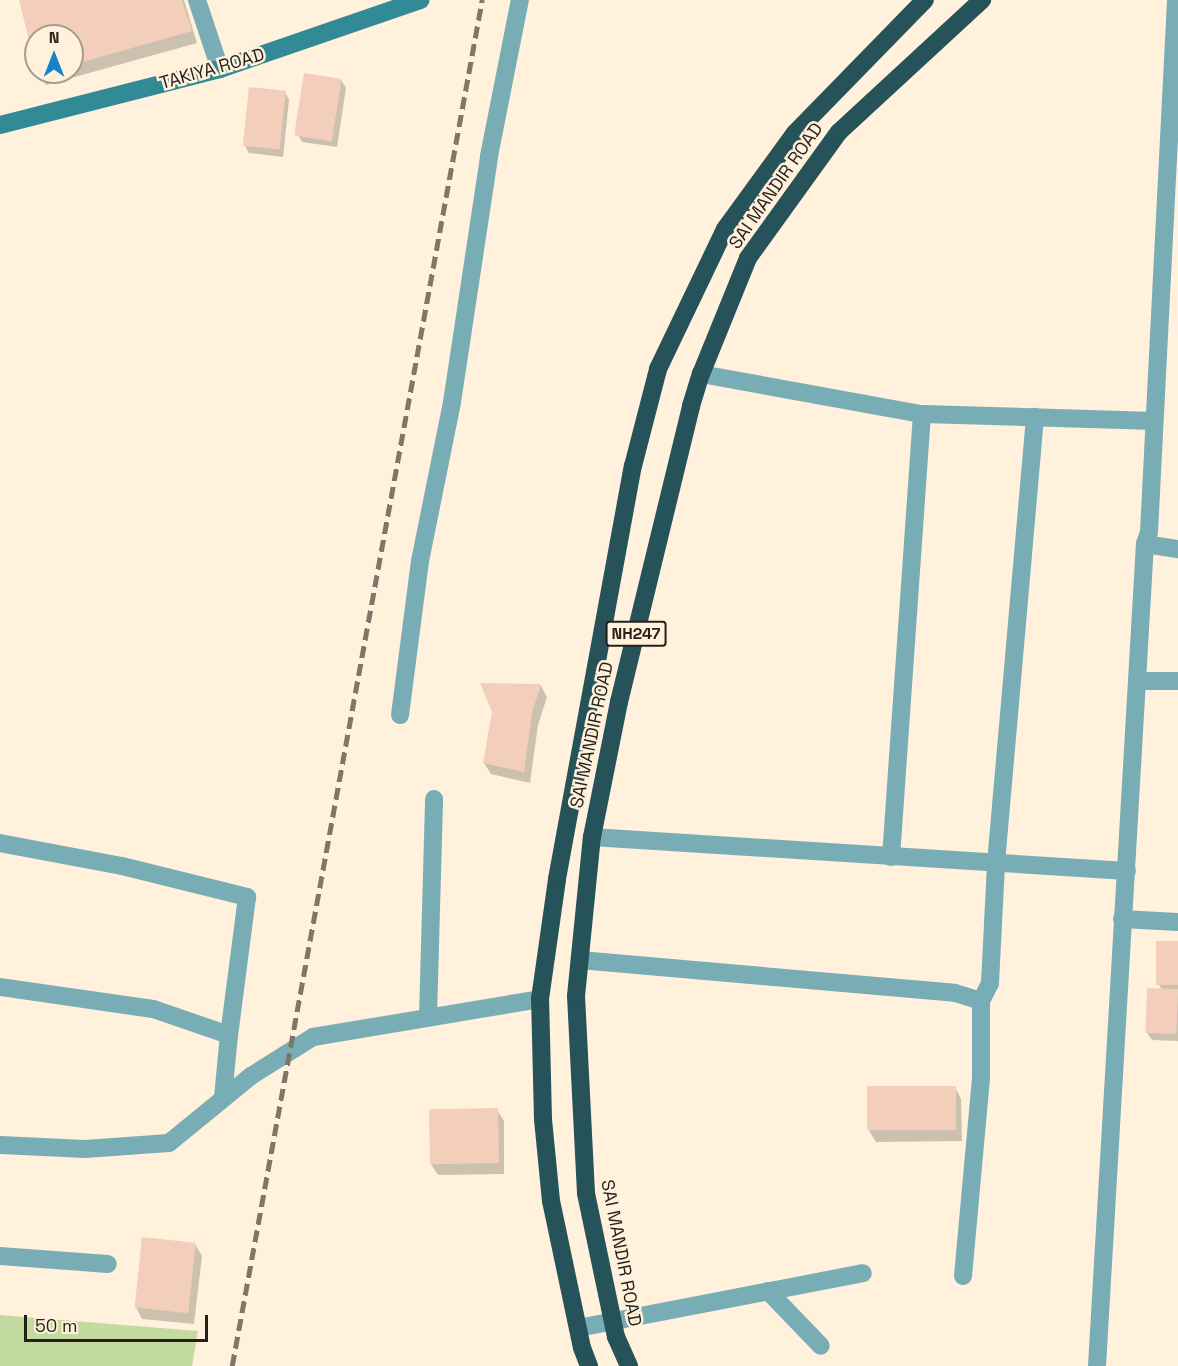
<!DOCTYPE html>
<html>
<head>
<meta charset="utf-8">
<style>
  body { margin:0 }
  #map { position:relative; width:1178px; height:1366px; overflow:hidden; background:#fff1db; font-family:"Space Grotesk",sans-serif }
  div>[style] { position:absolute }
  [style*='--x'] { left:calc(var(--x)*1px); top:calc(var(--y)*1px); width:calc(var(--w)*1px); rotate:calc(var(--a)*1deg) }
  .green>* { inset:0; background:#c3dba0 }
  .shadow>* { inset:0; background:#0003 }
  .building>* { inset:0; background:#f3cfbb; transform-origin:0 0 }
  .street>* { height:18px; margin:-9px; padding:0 9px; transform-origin:9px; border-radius:9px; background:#79adb5 }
  .secondary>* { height:18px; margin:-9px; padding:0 9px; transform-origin:9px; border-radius:9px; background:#328a97 }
  .highway>* { height:18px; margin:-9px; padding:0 9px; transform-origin:9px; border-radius:9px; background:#265259 }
  .rail>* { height:4.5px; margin-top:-2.25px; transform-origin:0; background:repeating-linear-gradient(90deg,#7f7669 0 12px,transparent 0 18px) }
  span { translate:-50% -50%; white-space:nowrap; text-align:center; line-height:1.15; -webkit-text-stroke:5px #fff1db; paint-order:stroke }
  .shield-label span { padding:2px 4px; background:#fff1db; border:2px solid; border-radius:4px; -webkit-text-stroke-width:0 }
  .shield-label { font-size:16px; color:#241f18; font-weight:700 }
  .street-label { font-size:18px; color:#241f18 }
  .north { position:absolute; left:24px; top:24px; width:60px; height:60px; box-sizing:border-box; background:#fff1db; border:2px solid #a79d8d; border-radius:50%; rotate:0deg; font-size:16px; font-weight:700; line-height:24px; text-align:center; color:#241f18 }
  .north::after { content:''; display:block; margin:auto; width:21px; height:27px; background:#1682cc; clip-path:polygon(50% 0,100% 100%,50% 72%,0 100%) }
  .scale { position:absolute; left:24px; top:1315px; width:184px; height:27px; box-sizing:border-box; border:3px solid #241f18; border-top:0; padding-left:8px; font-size:18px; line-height:21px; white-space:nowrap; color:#241f18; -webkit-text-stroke:4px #fff1db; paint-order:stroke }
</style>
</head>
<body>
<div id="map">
  <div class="green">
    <i style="clip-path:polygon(0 1315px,198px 1331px,192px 1366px,0 1366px)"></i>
  </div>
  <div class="shadow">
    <i style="clip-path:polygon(20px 0,184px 0,197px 43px,46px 85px,38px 72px,72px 72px,72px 36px,36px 36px,36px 62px)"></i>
    <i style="clip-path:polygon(341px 80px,346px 88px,337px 147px,302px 142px,298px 135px)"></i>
    <i style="clip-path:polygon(285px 92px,289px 100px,283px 157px,249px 153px,245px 146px)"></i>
    <i style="clip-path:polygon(482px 685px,541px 686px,547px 697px,538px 725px,530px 783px,491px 774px,484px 763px,494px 712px)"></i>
    <i style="clip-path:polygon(1178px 943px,1178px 1041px,1152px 1040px,1147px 1033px,1162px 990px,1159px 985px)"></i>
    <i style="clip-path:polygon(955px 1087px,961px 1099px,962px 1141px,876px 1142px,869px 1131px)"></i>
    <i style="clip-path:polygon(497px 1110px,504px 1121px,504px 1174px,438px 1175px,431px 1164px)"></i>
    <i style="clip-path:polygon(195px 1244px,202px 1256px,194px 1324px,142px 1319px,136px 1307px)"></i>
  </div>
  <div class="building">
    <i style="clip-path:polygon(19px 0,182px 0,192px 31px,72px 65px,72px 36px,36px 36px,35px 65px)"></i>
    <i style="left:304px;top:73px;width:38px;height:63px;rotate:9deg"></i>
    <i style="left:249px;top:87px;width:37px;height:59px;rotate:6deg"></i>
    <i style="clip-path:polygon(480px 683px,541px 684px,532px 713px,524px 772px,483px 763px,492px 712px)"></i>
    <i style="left:1178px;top:941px;width:44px;height:22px;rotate:90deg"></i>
    <i style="left:1147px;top:988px;width:31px;height:45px;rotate:2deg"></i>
    <i style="left:956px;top:1086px;width:44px;height:89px;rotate:90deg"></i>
    <i style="left:498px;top:1108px;width:55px;height:69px;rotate:89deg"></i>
    <i style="left:142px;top:1237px;width:54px;height:71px;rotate:6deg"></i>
  </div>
  <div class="street">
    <i style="--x:197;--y:0;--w:73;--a:71.6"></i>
    <i style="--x:701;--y:374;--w:225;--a:10.3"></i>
    <i style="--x:922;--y:414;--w:232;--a:1.7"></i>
    <i style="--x:1145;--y:544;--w:13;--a:-72"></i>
    <i style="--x:1149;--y:532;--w:533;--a:-87.09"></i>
    <i style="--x:1137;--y:681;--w:41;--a:0"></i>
    <i style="--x:400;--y:715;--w:155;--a:-82.6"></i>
    <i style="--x:420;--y:561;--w:162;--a:-78.6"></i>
    <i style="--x:452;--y:402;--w:249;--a:-81.4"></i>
    <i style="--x:489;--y:156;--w:159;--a:-78.8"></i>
    <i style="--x:592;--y:837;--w:536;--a:3.64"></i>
    <i style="--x:0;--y:843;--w:124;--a:10.7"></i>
    <i style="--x:122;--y:866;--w:129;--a:13.9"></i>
    <i style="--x:247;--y:897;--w:139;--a:97.4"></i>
    <i style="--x:229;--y:1035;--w:80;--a:-161.1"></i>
    <i style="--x:153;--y:1009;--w:155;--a:-171.8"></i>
    <i style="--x:891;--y:857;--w:444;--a:-86"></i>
    <i style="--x:1122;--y:919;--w:56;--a:3.1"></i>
    <i style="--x:580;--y:960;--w:376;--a:5"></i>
    <i style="--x:955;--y:993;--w:27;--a:17"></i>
    <i style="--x:428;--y:1017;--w:218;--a:-88.4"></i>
    <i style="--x:223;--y:1097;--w:62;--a:-84.5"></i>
    <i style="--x:0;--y:1145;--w:85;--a:2.7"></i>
    <i style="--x:85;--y:1149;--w:84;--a:-4.1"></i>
    <i style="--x:169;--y:1143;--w:106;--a:-39.3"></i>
    <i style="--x:251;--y:1076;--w:73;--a:-32.2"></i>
    <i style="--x:313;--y:1037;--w:230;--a:-9.5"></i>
    <i style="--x:0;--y:1256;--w:108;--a:4.2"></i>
    <i style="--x:963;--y:1276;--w:200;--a:-84.8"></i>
    <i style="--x:981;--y:1077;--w:76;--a:-90"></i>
    <i style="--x:981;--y:1001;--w:20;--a:-63"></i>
    <i style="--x:990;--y:983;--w:120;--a:-87.1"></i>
    <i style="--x:996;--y:863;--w:448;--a:-85"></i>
    <i style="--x:768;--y:1291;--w:76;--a:46.1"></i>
    <i style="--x:578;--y:1328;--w:290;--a:-10.9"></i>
    <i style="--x:1097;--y:1366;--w:823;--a:-86.66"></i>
    <i style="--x:1145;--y:544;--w:33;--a:9"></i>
  </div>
  <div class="secondary">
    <i style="--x:0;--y:125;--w:227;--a:-14.3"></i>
    <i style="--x:220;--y:69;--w:212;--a:-19"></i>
  </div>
  <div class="highway">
    <i style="--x:589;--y:1366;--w:19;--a:-111"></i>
    <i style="--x:582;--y:1348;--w:150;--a:-101.9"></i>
    <i style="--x:551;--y:1201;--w:82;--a:-95.6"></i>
    <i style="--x:543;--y:1119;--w:120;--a:-91.4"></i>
    <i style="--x:540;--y:999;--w:121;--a:-81.9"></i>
    <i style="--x:557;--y:879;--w:420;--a:-79.6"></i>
    <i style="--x:633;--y:466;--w:100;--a:-75.5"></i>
    <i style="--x:658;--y:369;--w:155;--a:-64.4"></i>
    <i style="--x:725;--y:229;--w:119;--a:-53.9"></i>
    <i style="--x:795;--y:133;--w:186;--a:-45.7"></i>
    <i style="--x:629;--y:1366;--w:32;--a:-114"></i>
    <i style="--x:616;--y:1337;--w:147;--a:-101.8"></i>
    <i style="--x:586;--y:1193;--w:197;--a:-92.9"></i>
    <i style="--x:576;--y:996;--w:160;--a:-84.3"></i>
    <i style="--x:592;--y:837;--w:138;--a:-78.7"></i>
    <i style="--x:619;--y:702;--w:305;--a:-76.3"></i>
    <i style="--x:691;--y:406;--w:34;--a:-73"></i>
    <i style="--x:701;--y:374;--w:125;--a:-67.9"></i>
    <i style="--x:748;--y:258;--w:155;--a:-54.2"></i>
    <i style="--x:839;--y:132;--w:195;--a:-42.7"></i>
  </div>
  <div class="rail">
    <i style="--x:232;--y:1366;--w:1389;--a:-79.63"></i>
  </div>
  <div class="shield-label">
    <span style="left:636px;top:634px">NH247</span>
  </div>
  <div class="street-label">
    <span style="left:212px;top:69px;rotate:-16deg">TAKIYA ROAD</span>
    <span style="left:776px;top:186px;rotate:-55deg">SAI MANDIR ROAD</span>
    <span style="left:592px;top:735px;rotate:-78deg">SAI MANDIR ROAD</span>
    <span style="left:621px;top:1253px;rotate:79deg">SAI MANDIR ROAD</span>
  </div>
  <div class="north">N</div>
  <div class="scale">50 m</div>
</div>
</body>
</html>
